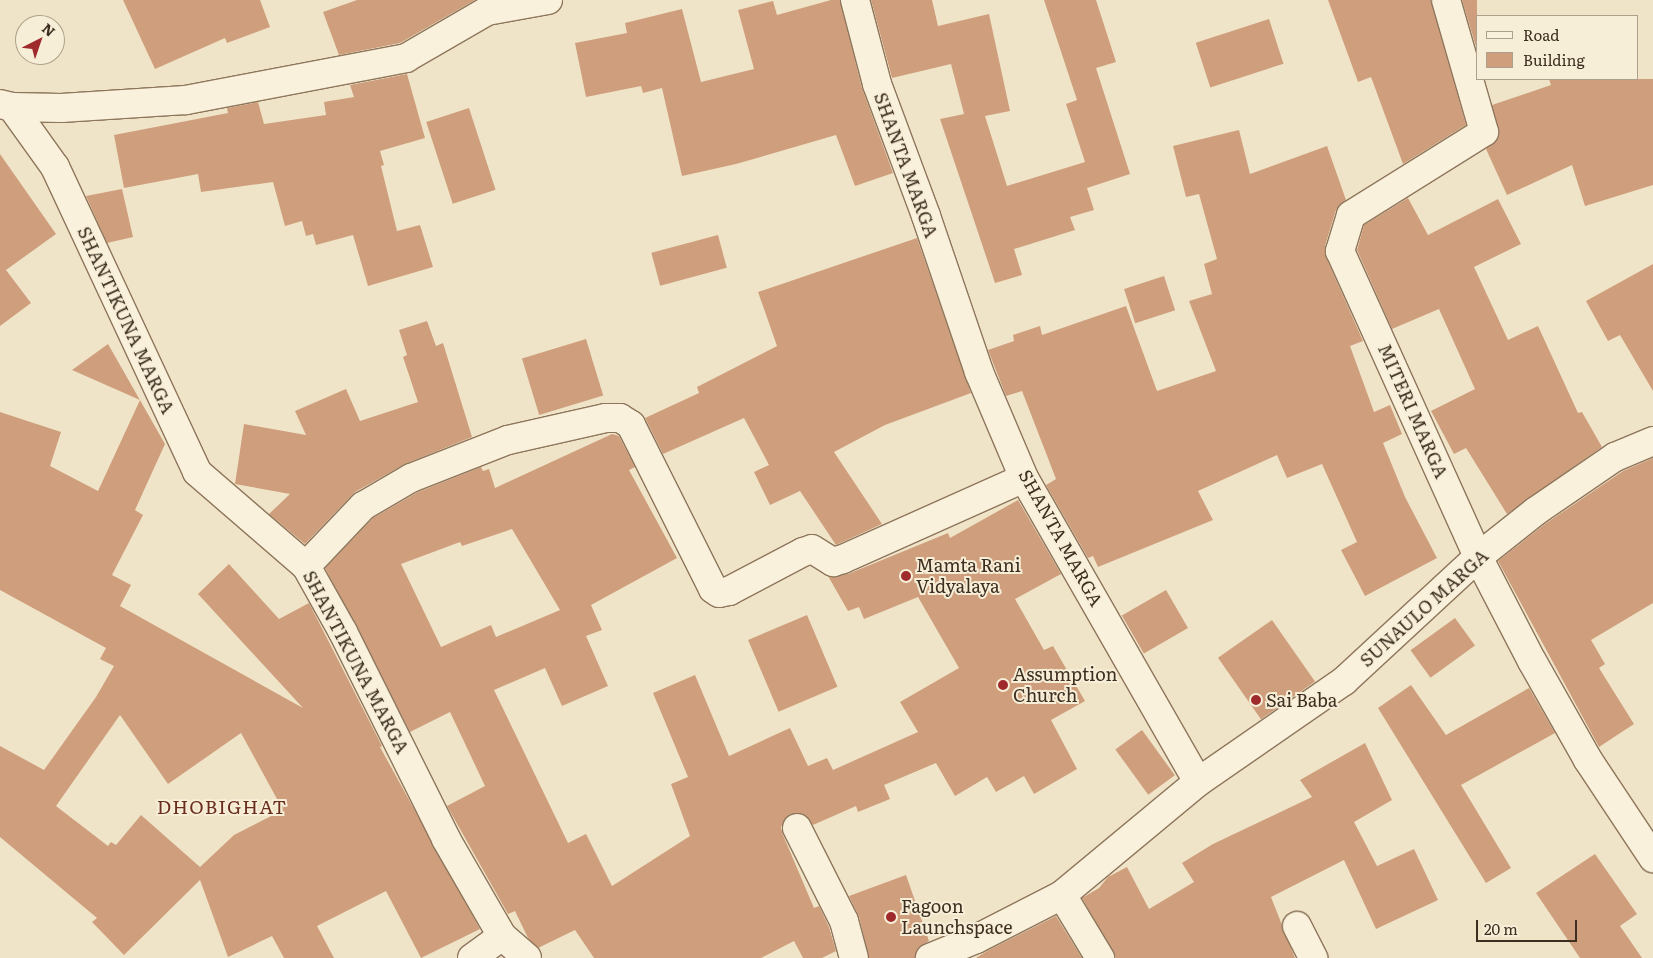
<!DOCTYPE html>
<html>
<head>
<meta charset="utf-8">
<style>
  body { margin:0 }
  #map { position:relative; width:1653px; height:958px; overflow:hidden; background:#f0e4c8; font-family:Literata,serif }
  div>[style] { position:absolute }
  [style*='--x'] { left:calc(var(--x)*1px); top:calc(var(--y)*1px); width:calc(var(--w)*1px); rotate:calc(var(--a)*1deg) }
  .building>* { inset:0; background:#cf9f7d; transform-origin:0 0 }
  .roads { filter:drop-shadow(1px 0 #8d765c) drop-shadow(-1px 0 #8d765c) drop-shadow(0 1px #8d765c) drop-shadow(0 -1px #8d765c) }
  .minor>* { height:28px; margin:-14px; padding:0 14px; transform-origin:14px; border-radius:14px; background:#faf1dc }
  .dots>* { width:14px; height:14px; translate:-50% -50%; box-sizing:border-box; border:2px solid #f7eed8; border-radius:50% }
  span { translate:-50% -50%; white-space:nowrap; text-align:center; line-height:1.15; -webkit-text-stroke:4px #f7eed8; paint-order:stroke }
  .street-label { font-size:18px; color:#3d2e20 }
  .poi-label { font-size:18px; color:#3d2e20 }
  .left { translate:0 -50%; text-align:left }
  .neighbourhood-label { font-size:19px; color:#6b2e1e; letter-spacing:1px }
  .legend { position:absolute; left:1476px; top:15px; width:162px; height:65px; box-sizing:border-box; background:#f7eed8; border:1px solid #ada18e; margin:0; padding:6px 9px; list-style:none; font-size:15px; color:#3d2e20 }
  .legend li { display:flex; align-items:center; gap:10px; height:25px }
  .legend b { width:25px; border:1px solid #ada18e }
  .north { position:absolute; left:15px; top:15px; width:50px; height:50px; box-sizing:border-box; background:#f7eed8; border:1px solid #ada18e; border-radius:50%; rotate:41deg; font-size:14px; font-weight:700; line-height:20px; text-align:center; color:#3d2e20 }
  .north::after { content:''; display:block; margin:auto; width:18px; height:22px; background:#9e2a2b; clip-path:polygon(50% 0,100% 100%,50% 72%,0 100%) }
  .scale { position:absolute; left:1476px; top:920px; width:101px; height:22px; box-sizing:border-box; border:2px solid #3d2e20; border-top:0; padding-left:6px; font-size:15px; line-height:18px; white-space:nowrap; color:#3d2e20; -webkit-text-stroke:4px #f7eed8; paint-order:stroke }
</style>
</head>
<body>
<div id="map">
  <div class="building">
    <i style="clip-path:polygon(123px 0,260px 0,270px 27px,227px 43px,225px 38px,155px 69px)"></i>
    <i style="clip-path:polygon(357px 0,475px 0,400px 43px,339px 55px,323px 12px)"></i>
    <i style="clip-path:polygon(831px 0,840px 0,862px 88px,893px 173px,855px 186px,836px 135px,736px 164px,682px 176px,662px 88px,643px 93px,641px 86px,586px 97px,575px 43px,627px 33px,625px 23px,682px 9px,701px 82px,754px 69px,738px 10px,773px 1px,777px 15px)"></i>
    <i style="clip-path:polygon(871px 0,932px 0,938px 26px,989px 14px,1010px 111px,985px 116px,1007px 186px,1085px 162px,1066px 104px,1077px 100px,1044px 0,1096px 0,1116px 62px,1096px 68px,1130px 174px,1087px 188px,1094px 210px,1070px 217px,1075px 230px,1014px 249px,1022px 275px,995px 283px,940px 119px,964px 114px,951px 64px,892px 78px)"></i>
    <i style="clip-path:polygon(1328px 0,1431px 0,1466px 125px,1403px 164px,1371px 77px,1358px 82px)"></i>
    <i style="clip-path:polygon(1462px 0,1477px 0,1477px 50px)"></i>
    <i style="left:1269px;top:19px;width:47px;height:77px;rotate:72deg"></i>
    <i style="clip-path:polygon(407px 74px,425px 138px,380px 151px,384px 165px,381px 166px,397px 231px,420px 225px,433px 267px,368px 286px,353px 235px,316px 245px,313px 234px,306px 236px,302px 221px,285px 226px,273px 182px,201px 192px,198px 174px,124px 188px,114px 135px,228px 113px,227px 108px,258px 102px,264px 124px,326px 115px,324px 102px,354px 97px,350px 85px)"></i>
    <i style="clip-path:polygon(1549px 79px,1653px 79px,1653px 185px,1585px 206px,1572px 165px,1507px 195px,1486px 149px,1499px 137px,1492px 105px,1551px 85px)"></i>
    <i style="left:469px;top:108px;width:86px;height:45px;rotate:72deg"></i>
    <i style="clip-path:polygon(1239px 130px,1250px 174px,1327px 146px,1346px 200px,1336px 210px,1325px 246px,1326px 257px,1363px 341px,1350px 346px,1374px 412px,1390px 405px,1402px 434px,1383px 443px,1405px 497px,1437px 558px,1365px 596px,1341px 550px,1357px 542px,1322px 464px,1287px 478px,1277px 455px,1198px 491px,1213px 520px,1098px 567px,1093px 556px,1088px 558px,1046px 485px,1056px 479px,1022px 391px,1006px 396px,988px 350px,1014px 341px,1013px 335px,1040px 326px,1042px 335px,1126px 306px,1157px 391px,1216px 371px,1189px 301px,1212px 294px,1204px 264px,1217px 259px,1199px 194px,1186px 197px,1173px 146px)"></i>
    <i style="clip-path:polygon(0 154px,56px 234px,6px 270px,31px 303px,0 326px)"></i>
    <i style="clip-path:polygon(122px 189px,133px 237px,107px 243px,86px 196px)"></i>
    <i style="clip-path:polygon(1408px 198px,1428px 235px,1498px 199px,1521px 244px,1474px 267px,1508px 340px,1538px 326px,1578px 413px,1582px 412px,1602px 447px,1507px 514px,1466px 448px,1454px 454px,1431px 411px,1475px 389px,1439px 309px,1392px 329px,1357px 250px,1364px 225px)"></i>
    <i style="left:718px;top:235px;width:34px;height:69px;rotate:75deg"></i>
    <i style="clip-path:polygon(917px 238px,971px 393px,885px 425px,834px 452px,882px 524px,836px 545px,800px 491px,770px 505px,754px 472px,769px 465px,744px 418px,663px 454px,645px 418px,699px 393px,697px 387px,777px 346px,758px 292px)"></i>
    <i style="clip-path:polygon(1653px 264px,1653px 391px,1620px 335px,1608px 341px,1586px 301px)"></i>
    <i style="left:1164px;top:276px;width:36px;height:42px;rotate:72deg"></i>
    <i style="clip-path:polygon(427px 321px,436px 346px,443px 343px,472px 437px,405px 464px,355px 492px,305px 544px,269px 514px,290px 494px,235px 484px,244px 424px,306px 435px,295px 411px,346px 389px,360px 421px,418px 402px,403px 357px,407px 355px,399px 330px)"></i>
    <i style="left:586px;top:339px;width:59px;height:67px;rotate:73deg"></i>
    <i style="clip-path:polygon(evenodd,108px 344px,165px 444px,135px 510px,143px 515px,112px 575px,131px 585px,120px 606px,303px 708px,198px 594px,229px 564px,279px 619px,309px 603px,382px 746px,380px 747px,480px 929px,421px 958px,386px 891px,317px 926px,334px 958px,284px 958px,272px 936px,228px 957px,200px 880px,124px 955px,92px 922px,97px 918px,0 837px,0 746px,44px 770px,96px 697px,114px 666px,100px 659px,106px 648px,0 590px,0 412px,61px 432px,50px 466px,98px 491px,140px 400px,72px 370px,108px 344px,120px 715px,168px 784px,241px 733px,283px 810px,234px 835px,200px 867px,141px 815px,116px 845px,111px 842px,108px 846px,56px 806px,120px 715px)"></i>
    <i style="clip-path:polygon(evenodd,612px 434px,619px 436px,635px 467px,629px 470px,677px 558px,591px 605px,602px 630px,586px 636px,608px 686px,562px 706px,545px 668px,494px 690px,568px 843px,586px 834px,612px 886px,690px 836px,671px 784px,688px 777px,653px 693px,695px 675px,729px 756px,790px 728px,808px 766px,827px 758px,833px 770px,918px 732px,900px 702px,959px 668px,918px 597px,864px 619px,859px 607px,848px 611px,828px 576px,848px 574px,948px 533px,950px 538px,1018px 500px,1061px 574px,1015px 599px,1044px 650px,1053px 646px,1085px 701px,1051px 720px,1077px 769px,1034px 794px,1024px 776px,996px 792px,987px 777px,955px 796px,936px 763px,884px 785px,890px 799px,858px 812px,856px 806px,813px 825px,805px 815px,790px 814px,781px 827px,783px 835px,814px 908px,819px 906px,829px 927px,836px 951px,822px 958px,803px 958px,794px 941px,761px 958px,594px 958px,575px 930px,538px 948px,528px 938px,515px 911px,508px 914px,447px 806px,485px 786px,450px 712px,410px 732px,325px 568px,373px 518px,418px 492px,481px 467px,483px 471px,489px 469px,495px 488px,612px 434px,512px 529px,560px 610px,496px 637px,491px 625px,441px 647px,401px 564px,460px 542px,462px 546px,512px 529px)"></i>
    <i style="clip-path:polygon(1653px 458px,1653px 603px,1591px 640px,1605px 664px,1599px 668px,1634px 724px,1599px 747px,1498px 561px,1545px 524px,1623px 471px)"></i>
    <i style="left:1166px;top:590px;width:44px;height:51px;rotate:60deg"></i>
    <i style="left:807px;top:615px;width:78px;height:64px;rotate:67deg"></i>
    <i style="left:1455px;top:618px;width:34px;height:55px;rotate:54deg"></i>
    <i style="left:1272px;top:620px;width:75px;height:66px;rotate:55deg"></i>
    <i style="clip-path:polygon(1411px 685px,1446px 735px,1529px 688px,1555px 733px,1461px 785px,1511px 868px,1486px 883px,1378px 708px)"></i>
    <i style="left:1142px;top:730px;width:56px;height:33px;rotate:54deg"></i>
    <i style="clip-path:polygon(1365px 743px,1392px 800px,1354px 822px,1377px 866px,1414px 849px,1438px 900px,1376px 929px,1344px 860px,1271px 897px,1295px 958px,1116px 958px,1082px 898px,1099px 888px,1108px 877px,1127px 867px,1149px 909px,1194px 882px,1182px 863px,1213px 844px,1312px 797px,1300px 780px)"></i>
    <i style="clip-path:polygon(1595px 854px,1637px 914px,1620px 926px,1642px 958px,1580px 958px,1536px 893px)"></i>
    <i style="clip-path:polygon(906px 875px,929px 941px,918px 948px,915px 958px,869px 958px,859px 917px,849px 896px)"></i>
    <i style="clip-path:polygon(1056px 916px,1082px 958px,976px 958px,987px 951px)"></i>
  </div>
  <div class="roads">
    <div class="minor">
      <i style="--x:855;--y:0;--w:87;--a:75.3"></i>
      <i style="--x:877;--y:84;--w:141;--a:69.6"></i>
      <i style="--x:926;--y:216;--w:165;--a:71.2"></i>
      <i style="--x:979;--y:372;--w:115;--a:67"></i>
      <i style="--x:1024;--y:478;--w:350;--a:60.2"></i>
      <i style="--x:1198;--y:782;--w:177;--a:140.3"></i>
      <i style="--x:1062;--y:895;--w:97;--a:152.9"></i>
      <i style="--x:976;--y:939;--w:50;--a:157.6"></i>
      <i style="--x:1446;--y:0;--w:137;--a:73.9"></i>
      <i style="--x:1484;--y:132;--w:157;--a:148"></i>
      <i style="--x:1351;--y:215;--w:38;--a:107"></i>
      <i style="--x:1340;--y:251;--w:336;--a:65.7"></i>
      <i style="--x:1478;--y:557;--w:117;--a:62.6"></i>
      <i style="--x:1532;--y:661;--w:114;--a:60.5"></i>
      <i style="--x:1588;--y:760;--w:118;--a:56.4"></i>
      <i style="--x:0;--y:104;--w:12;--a:14"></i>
      <i style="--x:12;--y:107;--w:74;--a:54.4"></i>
      <i style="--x:55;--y:167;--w:336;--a:65"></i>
      <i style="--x:197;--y:472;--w:144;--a:40.8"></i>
      <i style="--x:306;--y:566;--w:76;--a:60.7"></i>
      <i style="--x:343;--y:632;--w:231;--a:63.5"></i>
      <i style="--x:446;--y:839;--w:112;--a:60"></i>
      <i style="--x:502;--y:936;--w:33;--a:41"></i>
      <i style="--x:12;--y:107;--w:49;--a:1.2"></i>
      <i style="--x:61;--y:108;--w:125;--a:-3.7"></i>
      <i style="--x:186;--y:100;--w:224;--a:-10.8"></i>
      <i style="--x:406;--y:58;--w:94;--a:-30.1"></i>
      <i style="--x:487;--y:11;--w:62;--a:-10.2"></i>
      <i style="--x:306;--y:566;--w:83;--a:-46.5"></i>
      <i style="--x:363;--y:506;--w:56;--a:-30.3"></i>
      <i style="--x:411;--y:478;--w:104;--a:-21.4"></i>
      <i style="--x:508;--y:440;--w:100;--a:-12.7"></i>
      <i style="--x:606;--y:418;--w:14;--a:0"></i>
      <i style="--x:620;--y:418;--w:13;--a:32"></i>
      <i style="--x:631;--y:425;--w:183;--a:63.4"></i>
      <i style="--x:713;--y:589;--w:7;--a:34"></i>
      <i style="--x:719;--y:593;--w:10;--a:-11"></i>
      <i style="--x:729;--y:591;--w:84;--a:-27.8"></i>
      <i style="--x:803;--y:552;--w:9;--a:-18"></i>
      <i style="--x:812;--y:549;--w:25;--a:32"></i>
      <i style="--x:833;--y:562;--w:10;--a:-17"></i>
      <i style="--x:843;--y:559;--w:198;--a:-24.1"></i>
      <i style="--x:1198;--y:782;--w:178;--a:-34.7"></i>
      <i style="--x:1344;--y:681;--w:183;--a:-42.8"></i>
      <i style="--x:1478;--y:557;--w:74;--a:-38.4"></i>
      <i style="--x:1536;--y:511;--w:96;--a:-34.4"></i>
      <i style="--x:1615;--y:457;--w:41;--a:-22.8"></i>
      <i style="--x:797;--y:828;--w:104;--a:63.2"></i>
      <i style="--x:844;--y:921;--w:38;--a:75"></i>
      <i style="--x:1062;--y:895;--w:74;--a:58.9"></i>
      <i style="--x:1297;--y:926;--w:36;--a:63"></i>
      <i style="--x:472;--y:958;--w:37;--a:-36"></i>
    </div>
  </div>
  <div class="dots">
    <i style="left:906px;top:576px;background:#9e2a2b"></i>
    <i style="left:1003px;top:685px;background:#9e2a2b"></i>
    <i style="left:1256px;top:700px;background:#9e2a2b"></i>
    <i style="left:891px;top:917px;background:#9e2a2b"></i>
  </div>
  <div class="street-label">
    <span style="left:906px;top:165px;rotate:70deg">SHANTA MARGA</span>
    <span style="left:126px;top:320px;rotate:65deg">SHANTIKUNA MARGA</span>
    <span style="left:1413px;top:411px;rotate:66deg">MITERI MARGA</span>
    <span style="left:1061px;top:538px;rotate:61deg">SHANTA MARGA</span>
    <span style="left:1424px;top:608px;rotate:-42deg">SUNAULO MARGA</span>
    <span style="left:356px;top:662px;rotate:62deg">SHANTIKUNA MARGA</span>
  </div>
  <div class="poi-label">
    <span class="left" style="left:916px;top:576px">Mamta Rani<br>Vidyalaya</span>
    <span class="left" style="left:1013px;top:685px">Assumption<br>Church</span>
    <span class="left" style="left:1266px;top:700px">Sai Baba</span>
    <span class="left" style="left:901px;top:917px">Fagoon<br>Launchspace</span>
  </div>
  <div class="neighbourhood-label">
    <span style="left:222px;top:807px">DHOBIGHAT</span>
  </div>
  <ul class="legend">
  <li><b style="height:6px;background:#faf1dc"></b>Road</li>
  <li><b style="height:14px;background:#cf9f7d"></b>Building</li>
  </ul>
  <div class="north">N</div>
  <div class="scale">20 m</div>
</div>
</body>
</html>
